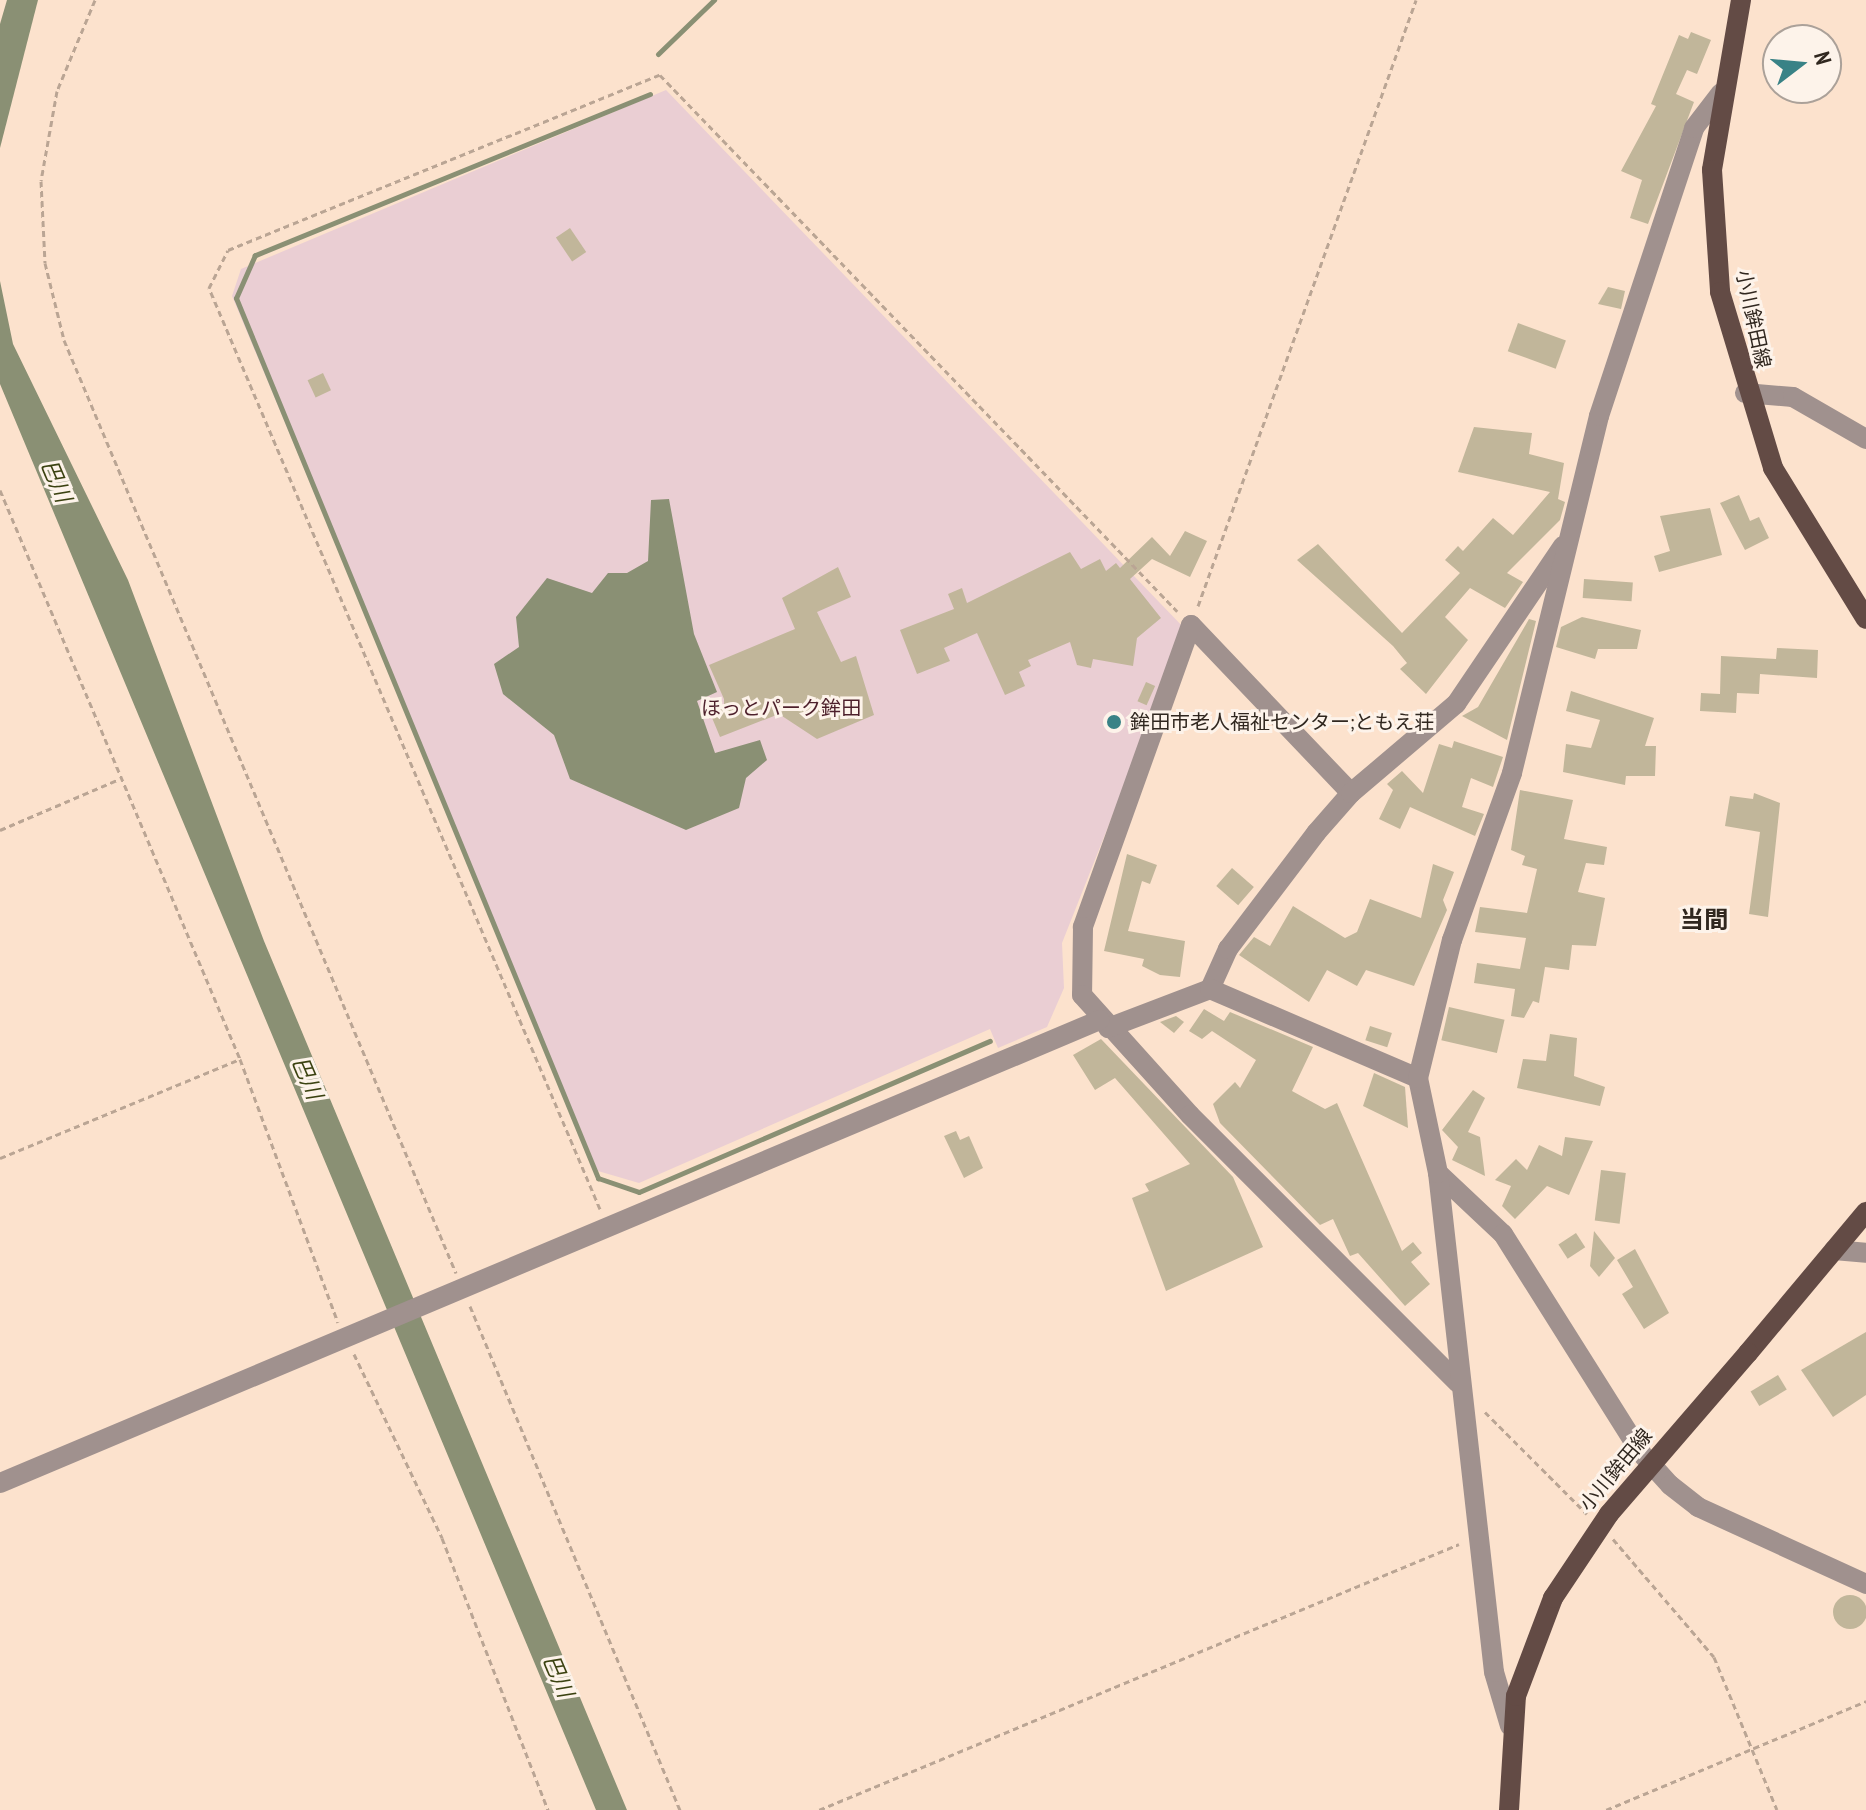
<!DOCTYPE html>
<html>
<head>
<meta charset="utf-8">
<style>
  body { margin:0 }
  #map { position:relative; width:1866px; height:1810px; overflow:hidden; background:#fce2cd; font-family:"PT Sans Narrow","Noto Sans JP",sans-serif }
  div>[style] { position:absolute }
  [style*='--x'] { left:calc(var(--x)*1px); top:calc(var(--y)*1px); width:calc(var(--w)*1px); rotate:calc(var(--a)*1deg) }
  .green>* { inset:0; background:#eaced3 }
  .water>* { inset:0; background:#8a9074 }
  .stream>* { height:5px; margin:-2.5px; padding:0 2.5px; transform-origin:2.5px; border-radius:2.5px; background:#8a9074 }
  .building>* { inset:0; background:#c1b69a; transform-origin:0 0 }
  .round { border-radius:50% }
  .path>* { height:3px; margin-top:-1.5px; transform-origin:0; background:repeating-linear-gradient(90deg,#baa594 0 6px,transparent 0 10px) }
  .minor>* { height:20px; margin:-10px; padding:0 10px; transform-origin:10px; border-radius:10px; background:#a0918e }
  .major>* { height:20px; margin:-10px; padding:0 10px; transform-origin:10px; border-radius:10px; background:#634b45 }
  .major-bridge>* { height:20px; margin:-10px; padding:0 10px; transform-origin:10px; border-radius:10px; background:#634b45 }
  .dots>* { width:22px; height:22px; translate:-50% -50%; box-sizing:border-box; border:4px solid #fdf3ea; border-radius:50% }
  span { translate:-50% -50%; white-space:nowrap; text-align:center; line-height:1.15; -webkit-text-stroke:6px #fdf3ea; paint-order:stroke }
  .street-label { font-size:20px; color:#30271f }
  .park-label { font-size:20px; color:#4d1f2b }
  .poi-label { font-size:20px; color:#30271f }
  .left { translate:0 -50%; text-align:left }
  .water-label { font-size:22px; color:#3b4211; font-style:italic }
  .quarter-label { font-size:24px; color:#30271f; font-weight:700 }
  .north { position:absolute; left:1762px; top:24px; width:80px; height:80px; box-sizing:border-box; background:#fdf3ea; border:2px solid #aba199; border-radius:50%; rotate:74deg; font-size:22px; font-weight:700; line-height:32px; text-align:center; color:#30271f }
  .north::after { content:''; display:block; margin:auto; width:28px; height:36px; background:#398286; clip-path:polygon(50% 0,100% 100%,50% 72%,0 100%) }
</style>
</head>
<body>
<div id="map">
  <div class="green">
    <i style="clip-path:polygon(666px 90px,1186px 630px,1062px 943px,1064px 988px,1047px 1027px,998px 1048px,990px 1029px,639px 1183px,598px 1171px,232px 296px,241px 269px)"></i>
  </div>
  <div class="water">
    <i style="clip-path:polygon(7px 0,38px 0,0 148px,0 24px)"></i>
    <i style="clip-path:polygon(0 281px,13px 344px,128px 580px,264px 941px,627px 1810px,596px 1810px,0 384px)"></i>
    <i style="clip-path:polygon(669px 499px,694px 634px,717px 692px,697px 701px,715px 753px,760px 740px,767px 760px,746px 778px,739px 808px,686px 830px,570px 779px,554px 735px,503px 694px,494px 664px,519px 647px,516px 617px,547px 578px,592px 593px,608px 573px,627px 573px,648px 561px,651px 500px)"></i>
  </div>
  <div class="stream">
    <i style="--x:658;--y:54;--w:78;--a:-44"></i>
    <i style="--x:650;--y:94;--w:427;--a:157.8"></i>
    <i style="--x:255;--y:255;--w:47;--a:113.8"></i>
    <i style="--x:236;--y:298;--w:952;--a:67.64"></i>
    <i style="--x:598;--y:1178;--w:43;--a:18.9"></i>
    <i style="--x:639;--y:1192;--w:382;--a:-23.3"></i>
  </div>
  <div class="building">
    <i style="clip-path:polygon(1691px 32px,1711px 40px,1697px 74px,1687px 70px,1676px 94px,1694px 102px,1648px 224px,1630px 218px,1642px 180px,1621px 171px,1656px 106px,1651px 104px,1679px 35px,1688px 39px)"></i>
    <i style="left:570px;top:228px;width:29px;height:17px;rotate:56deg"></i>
    <i style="clip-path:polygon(1608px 287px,1625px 291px,1621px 309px,1598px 304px)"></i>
    <i style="left:1518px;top:323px;width:51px;height:30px;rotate:20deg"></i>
    <i style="left:323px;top:373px;width:19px;height:17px;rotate:65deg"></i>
    <i style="clip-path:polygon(1474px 427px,1532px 433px,1529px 454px,1564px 463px,1558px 499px,1565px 502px,1560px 520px,1507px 573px,1523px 582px,1505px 608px,1470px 588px,1445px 617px,1468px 640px,1426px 694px,1400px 669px,1407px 663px,1393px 646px,1297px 560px,1318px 544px,1402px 633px,1460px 573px,1445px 560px,1458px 546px,1463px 551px,1493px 518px,1513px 535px,1550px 492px,1458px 472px)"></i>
    <i style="clip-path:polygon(1739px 495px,1750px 521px,1759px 517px,1769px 538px,1745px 550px,1720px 503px)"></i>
    <i style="clip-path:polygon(1710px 508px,1722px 555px,1659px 572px,1654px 556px,1670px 551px,1660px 516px)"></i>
    <i style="clip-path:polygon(1185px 531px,1207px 541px,1190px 577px,1152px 559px,1130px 579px,1161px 618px,1137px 638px,1133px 666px,1093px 659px,1091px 668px,1077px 665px,1070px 642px,1028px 660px,1031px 666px,1019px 672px,1025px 686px,1005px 695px,977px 633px,944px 648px,950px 661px,917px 674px,900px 630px,954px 609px,948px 594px,962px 588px,967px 603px,1070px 552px,1081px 569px,1100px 559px,1106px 571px,1116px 563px,1120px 568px,1152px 537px,1170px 556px)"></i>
    <i style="clip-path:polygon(838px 567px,851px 597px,817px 612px,841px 662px,856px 656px,874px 715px,817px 739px,779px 714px,720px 737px,710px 713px,724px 707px,724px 699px,709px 665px,795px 629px,782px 598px)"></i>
    <i style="left:1584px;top:579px;width:49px;height:19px;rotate:4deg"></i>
    <i style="clip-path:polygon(1582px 617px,1641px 630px,1637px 649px,1598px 649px,1595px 659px,1556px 647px,1561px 627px)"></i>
    <i style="clip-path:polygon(1529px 619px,1536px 621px,1507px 740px,1462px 716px,1478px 707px)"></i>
    <i style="clip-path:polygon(1777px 648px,1818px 650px,1817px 678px,1760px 674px,1759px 694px,1737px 693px,1736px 713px,1700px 711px,1701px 693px,1720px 694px,1721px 656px,1776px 659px)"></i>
    <i style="left:1146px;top:682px;width:10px;height:21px;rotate:24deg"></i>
    <i style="clip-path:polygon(1571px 691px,1654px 718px,1645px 746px,1656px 746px,1655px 776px,1626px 776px,1625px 785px,1563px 772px,1566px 744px,1591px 748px,1600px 720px,1566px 711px)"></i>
    <i style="clip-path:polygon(1454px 741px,1503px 757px,1493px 787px,1471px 778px,1462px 807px,1484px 814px,1475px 836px,1410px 807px,1400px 829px,1379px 819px,1393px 790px,1387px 784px,1402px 771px,1423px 793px,1439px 744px,1452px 748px)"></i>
    <i style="clip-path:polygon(1520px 790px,1573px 800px,1564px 839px,1607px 847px,1604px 865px,1586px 863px,1578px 892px,1605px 898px,1596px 946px,1572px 945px,1569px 970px,1545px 967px,1539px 1003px,1533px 1001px,1524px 1018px,1511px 1016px,1515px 989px,1474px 983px,1477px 963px,1520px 969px,1526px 938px,1475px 932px,1480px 907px,1527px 913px,1537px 869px,1522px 865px,1525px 856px,1511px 850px)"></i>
    <i style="clip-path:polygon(1754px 793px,1780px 803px,1768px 917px,1749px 914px,1760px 832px,1725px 826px,1730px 796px,1753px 799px)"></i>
    <i style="clip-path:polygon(1127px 854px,1157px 865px,1150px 884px,1142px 881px,1128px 931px,1185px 941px,1180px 977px,1160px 975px,1142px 966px,1144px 959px,1104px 951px)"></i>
    <i style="clip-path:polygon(1433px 864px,1454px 872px,1443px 900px,1447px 910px,1414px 986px,1366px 970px,1357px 986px,1327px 970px,1309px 1002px,1239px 955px,1254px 937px,1270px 946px,1293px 906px,1345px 938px,1357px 932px,1370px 899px,1421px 918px)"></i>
    <i style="left:1232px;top:868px;width:29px;height:24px;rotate:41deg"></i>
    <i style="left:1449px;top:1007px;width:57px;height:34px;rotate:13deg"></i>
    <i style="clip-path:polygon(1204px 1009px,1224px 1021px,1230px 1012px,1313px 1047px,1292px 1091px,1325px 1109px,1337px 1103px,1402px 1251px,1413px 1242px,1422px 1253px,1411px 1262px,1430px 1284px,1405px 1306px,1358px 1253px,1350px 1256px,1333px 1219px,1320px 1225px,1220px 1123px,1213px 1104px,1235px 1082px,1240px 1088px,1256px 1060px,1212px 1031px,1202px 1039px,1189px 1031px)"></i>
    <i style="clip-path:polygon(1176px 1016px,1184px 1022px,1174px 1033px,1160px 1022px)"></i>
    <i style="left:1370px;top:1026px;width:23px;height:15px;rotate:18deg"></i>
    <i style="clip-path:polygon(1550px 1034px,1577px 1038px,1574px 1076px,1605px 1087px,1600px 1106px,1517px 1088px,1523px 1059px,1546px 1061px)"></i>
    <i style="clip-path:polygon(1101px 1039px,1233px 1177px,1263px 1247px,1166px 1291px,1132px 1198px,1149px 1191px,1145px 1184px,1190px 1164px,1115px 1078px,1095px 1090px,1073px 1055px)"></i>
    <i style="clip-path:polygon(1374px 1073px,1405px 1087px,1408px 1128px,1363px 1106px)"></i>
    <i style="clip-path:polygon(1473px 1090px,1485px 1098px,1468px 1132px,1480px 1137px,1485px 1176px,1452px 1160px,1458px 1147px,1442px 1130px)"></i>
    <i style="clip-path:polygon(956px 1131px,960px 1140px,969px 1136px,983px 1168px,964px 1178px,944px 1136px)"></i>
    <i style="clip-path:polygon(1565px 1137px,1593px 1141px,1569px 1195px,1547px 1186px,1515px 1219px,1502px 1206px,1511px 1186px,1495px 1180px,1516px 1159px,1527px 1170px,1539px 1145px,1562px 1156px)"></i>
    <i style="left:1601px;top:1170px;width:25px;height:51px;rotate:7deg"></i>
    <i style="clip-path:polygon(1594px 1231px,1615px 1258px,1599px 1277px,1590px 1266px)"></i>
    <i style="left:1576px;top:1233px;width:17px;height:21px;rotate:57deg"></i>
    <i style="clip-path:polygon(1635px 1249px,1669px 1313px,1644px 1329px,1622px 1294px,1633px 1287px,1617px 1260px)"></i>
    <i style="clip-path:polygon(1866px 1332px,1866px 1395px,1833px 1417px,1801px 1370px)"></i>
    <i style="left:1778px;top:1375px;width:17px;height:32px;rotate:59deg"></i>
    <i class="round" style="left:1833px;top:1595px;width:34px;height:34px"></i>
  </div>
  <div class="path">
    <i style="--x:95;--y:0;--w:99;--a:112.7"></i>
    <i style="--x:57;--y:91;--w:91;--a:100.1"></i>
    <i style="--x:41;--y:181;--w:82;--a:87.2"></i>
    <i style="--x:45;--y:263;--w:79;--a:76.1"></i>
    <i style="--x:64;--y:340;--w:1012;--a:67.21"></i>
    <i style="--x:0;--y:490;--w:618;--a:67.13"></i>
    <i style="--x:240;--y:1059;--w:281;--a:69.6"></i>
    <i style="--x:1198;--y:606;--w:644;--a:-70.21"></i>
    <i style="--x:0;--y:830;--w:127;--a:-23.1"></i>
    <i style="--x:0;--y:1158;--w:260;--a:-22.4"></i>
    <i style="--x:600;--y:1209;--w:1001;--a:-113"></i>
    <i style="--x:209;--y:288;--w:42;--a:-63.4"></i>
    <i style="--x:228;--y:250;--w:466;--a:-22.1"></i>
    <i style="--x:660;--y:75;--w:745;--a:46.03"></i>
    <i style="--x:470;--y:1306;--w:546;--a:67.38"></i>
    <i style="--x:354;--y:1354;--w:204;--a:64.4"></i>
    <i style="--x:442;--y:1538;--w:292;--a:68.7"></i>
    <i style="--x:1485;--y:1412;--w:144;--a:45"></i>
    <i style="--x:1613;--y:1539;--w:155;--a:49.4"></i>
    <i style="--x:1714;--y:1657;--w:165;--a:67.6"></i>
    <i style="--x:819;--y:1810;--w:693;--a:-22.57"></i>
    <i style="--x:1606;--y:1810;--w:282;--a:-22.7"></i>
  </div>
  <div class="minor">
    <i style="--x:1745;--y:393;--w:48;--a:4.8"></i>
    <i style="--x:1793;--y:397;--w:84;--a:29.9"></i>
    <i style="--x:1351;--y:793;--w:232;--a:-133.6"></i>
    <i style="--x:1191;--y:625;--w:321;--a:109.7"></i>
    <i style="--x:1083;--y:927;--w:68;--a:90.8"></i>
    <i style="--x:1082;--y:995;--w:161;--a:48"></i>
    <i style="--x:1190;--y:1115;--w:379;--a:45"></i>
    <i style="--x:1210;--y:989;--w:44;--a:-65.8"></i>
    <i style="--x:1228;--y:949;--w:146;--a:-52.8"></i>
    <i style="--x:1316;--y:833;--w:53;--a:-48.8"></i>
    <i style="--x:1351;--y:793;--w:138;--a:-40.3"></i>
    <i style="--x:1456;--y:704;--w:191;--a:-55.9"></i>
    <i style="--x:1108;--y:1028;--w:109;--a:-20.9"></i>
    <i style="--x:1210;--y:989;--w:226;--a:23.2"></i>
    <i style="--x:1438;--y:1173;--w:89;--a:43.2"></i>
    <i style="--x:1503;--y:1234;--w:259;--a:57.8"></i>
    <i style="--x:1641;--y:1453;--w:43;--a:47.8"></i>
    <i style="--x:1670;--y:1485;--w:36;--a:38"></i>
    <i style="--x:1698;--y:1507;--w:185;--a:24.6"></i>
    <i style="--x:1834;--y:1250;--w:32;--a:5"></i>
    <i style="--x:0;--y:1483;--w:1193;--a:-22.83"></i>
    <i style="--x:1510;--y:1726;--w:56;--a:-106.5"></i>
    <i style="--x:1494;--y:1672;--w:502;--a:-96.4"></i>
    <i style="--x:1438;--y:1173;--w:97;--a:-101.9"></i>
    <i style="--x:1418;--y:1078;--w:142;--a:-76.2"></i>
    <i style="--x:1452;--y:940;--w:177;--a:-70.2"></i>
    <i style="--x:1512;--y:773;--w:367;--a:-76.3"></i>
    <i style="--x:1599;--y:416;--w:303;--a:-71.7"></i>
    <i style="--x:1694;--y:128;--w:44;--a:-52.4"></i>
  </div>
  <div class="major">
    <i style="--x:1741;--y:0;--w:172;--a:99.7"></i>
    <i style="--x:1712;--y:170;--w:122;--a:86.2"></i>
    <i style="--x:1720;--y:292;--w:184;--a:73.2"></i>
    <i style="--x:1773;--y:468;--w:177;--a:58.4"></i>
    <i style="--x:1748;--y:1353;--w:184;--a:-50.1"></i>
    <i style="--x:1509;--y:1810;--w:114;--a:-86.5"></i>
    <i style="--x:1516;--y:1696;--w:105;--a:-69.3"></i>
  </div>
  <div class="major-bridge">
    <i style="--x:1553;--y:1598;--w:101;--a:-56.3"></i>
    <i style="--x:1609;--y:1514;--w:213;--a:-49.2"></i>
  </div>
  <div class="dots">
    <i style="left:1114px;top:722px;background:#398286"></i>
  </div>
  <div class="street-label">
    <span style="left:1753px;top:319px;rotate:78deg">小川鉾田線</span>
    <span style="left:1616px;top:1470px;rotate:-50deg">小川鉾田線</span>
  </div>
  <div class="park-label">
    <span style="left:781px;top:708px">ほっとパーク鉾田</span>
  </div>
  <div class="poi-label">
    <span class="left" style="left:1130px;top:722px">鉾田市老人福祉センター;ともえ荘</span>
  </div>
  <div class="water-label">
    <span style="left:56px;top:481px;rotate:67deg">巴川</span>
    <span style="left:307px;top:1078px;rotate:67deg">巴川</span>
    <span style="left:558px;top:1676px;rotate:67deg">巴川</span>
  </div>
  <div class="quarter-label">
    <span style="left:1704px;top:920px">当間</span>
  </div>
  <div class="north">N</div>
</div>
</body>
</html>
